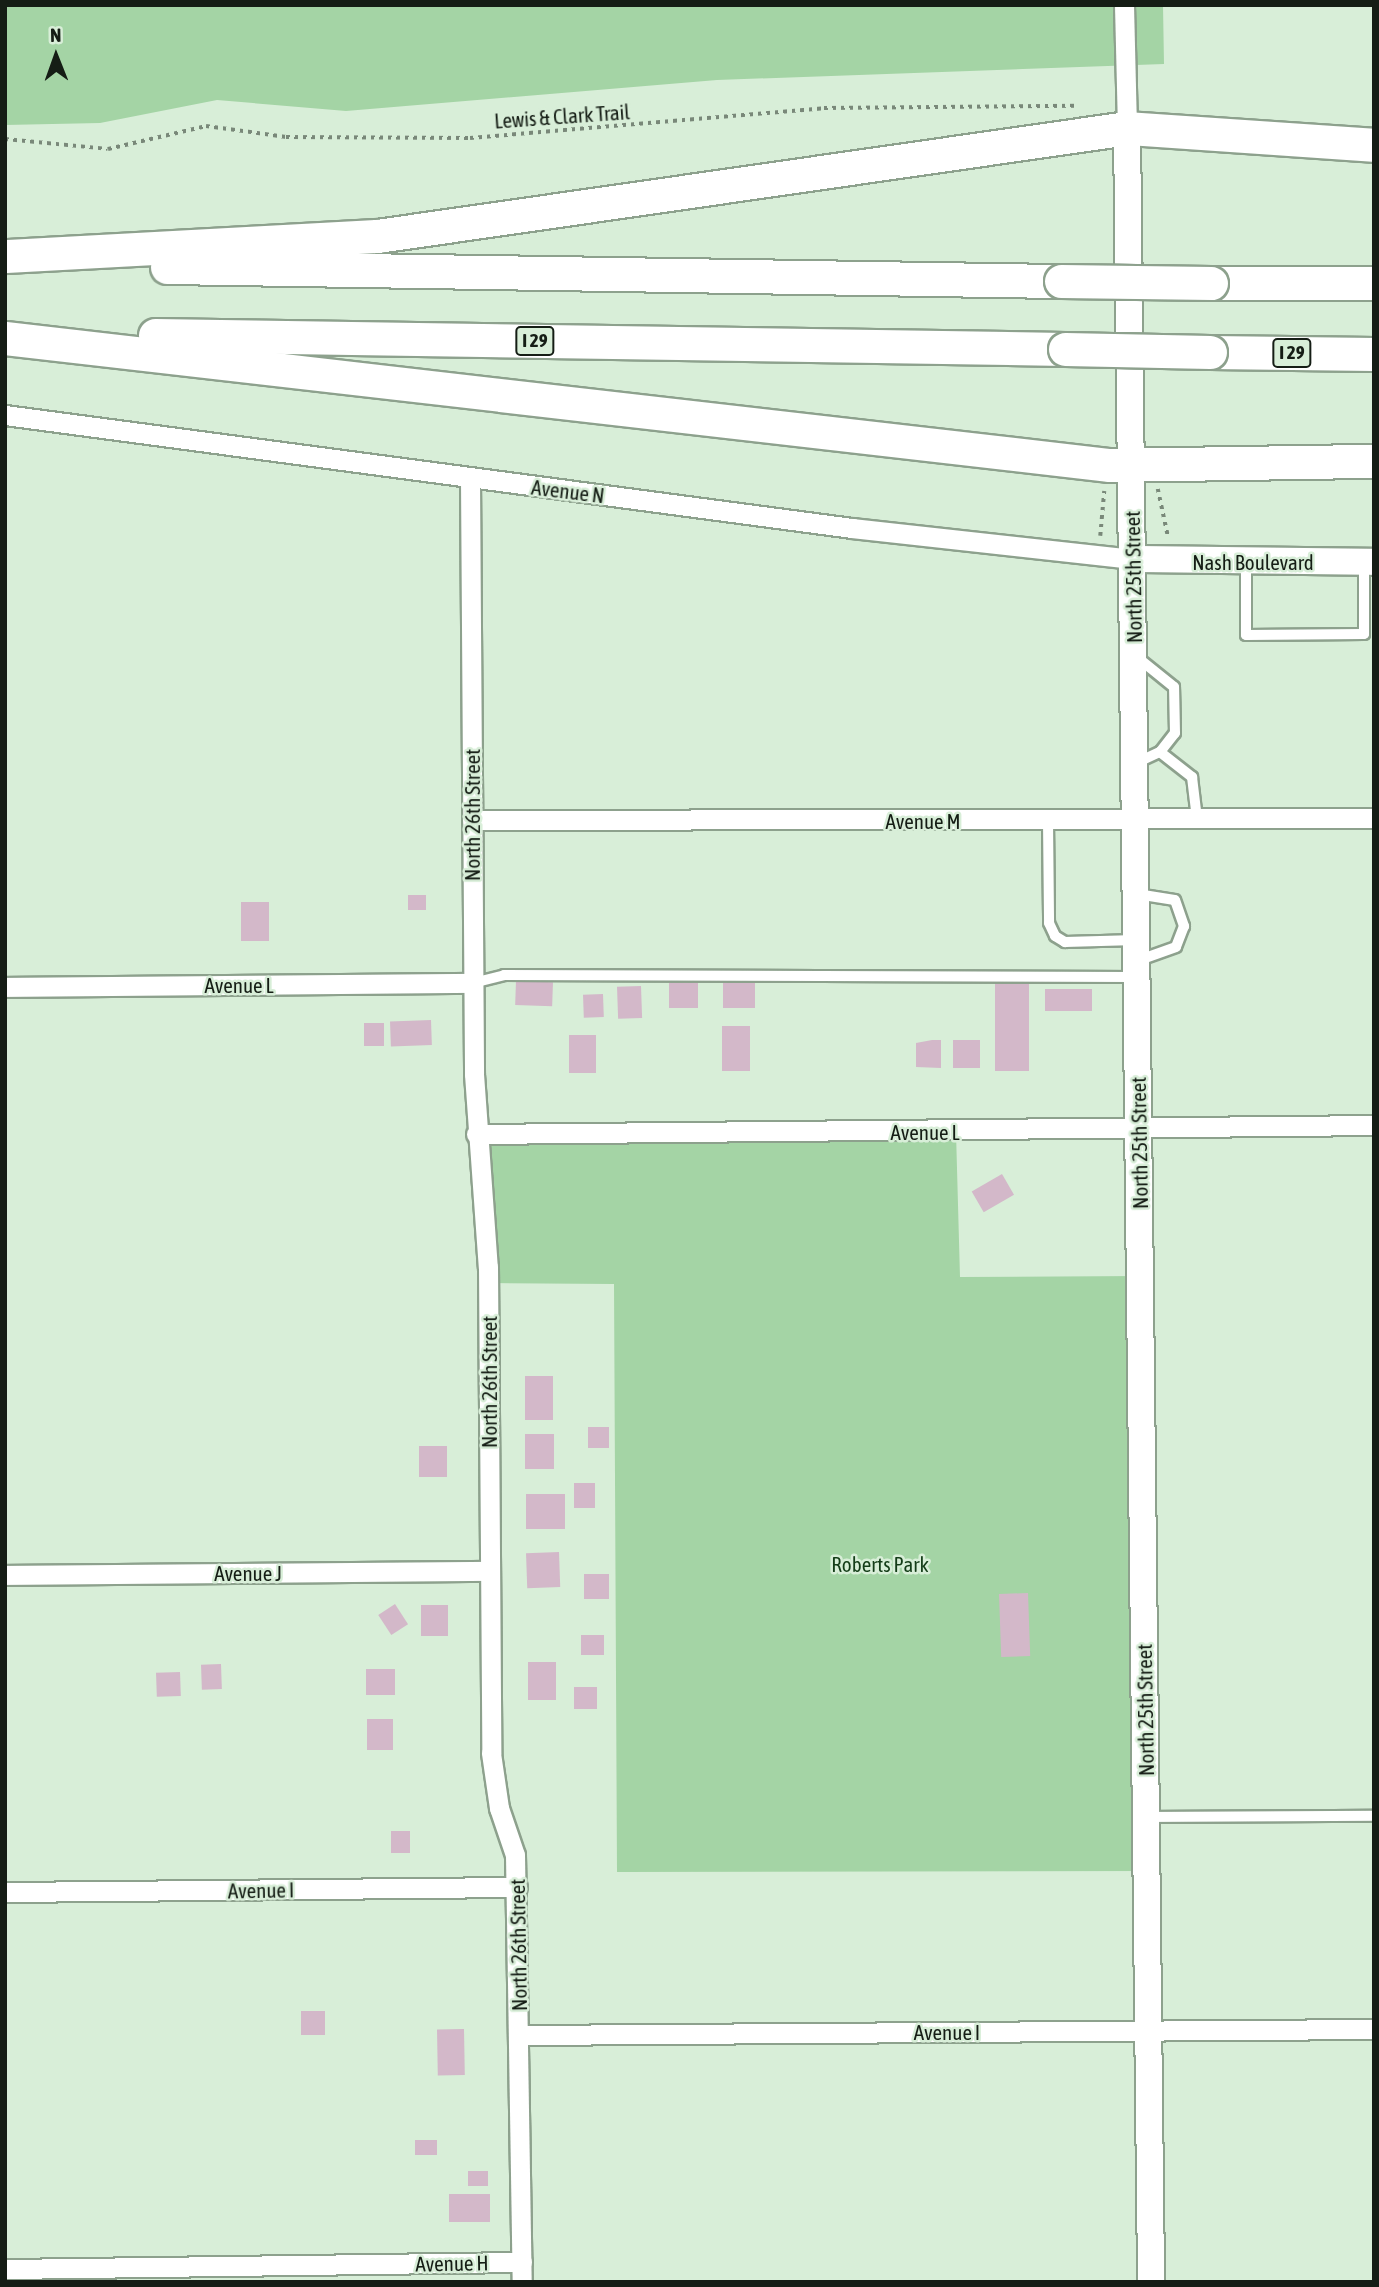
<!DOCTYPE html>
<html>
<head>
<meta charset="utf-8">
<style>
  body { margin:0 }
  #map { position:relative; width:1379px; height:2287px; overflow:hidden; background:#d8eed8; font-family:"Asap Condensed",sans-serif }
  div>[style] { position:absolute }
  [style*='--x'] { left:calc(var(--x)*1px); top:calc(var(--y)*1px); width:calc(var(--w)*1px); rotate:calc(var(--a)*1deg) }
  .green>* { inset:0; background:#a4d4a5 }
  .building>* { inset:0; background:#d3b8c9; transform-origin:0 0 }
  .path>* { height:3.5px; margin-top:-1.75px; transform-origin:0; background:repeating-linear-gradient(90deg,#798879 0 3.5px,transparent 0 8.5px) }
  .roads { filter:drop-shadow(2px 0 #8da18d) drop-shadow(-2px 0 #8da18d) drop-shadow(0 2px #8da18d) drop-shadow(0 -2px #8da18d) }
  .lane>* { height:10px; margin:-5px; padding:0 5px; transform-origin:5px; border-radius:5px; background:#fff }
  .street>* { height:19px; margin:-9.5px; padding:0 9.5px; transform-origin:9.5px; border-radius:9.5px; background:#fff }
  .secondary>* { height:26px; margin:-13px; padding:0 13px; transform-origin:13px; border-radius:13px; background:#fff }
  .highway>* { height:33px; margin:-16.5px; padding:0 16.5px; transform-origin:16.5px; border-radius:16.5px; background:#fff }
  .bridges { filter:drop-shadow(2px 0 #8da18d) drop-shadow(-2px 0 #8da18d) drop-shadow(0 2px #8da18d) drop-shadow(0 -2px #8da18d) }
  .highway-bridge>* { height:33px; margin:-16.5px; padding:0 16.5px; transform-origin:16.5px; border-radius:16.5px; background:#fff }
  span { translate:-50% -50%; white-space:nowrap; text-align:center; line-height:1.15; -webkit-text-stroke:5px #d8eed8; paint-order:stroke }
  .shield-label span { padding:2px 5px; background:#d8eed8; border:2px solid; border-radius:5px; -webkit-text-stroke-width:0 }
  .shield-label { font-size:19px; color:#151d15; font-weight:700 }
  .street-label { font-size:21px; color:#151d15 }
  .park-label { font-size:21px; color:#143d18 }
  .frame { position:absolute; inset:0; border:7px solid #151d15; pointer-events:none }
  .north { position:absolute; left:21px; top:21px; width:70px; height:70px; -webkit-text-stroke:5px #d8eed8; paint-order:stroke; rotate:359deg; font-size:19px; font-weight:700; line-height:28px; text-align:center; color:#151d15 }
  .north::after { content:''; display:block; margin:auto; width:24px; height:32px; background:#151d15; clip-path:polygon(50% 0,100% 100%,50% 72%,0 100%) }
</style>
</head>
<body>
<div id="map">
  <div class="green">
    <i style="clip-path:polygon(5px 5px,1163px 5px,1164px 64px,717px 80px,346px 111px,217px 100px,100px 123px,5px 125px)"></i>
    <i style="clip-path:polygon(956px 1132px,960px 1277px,1141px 1276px,1147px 1871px,617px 1872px,614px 1284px,488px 1283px,476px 1134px)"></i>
  </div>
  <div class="building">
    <i style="left:408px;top:895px;width:18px;height:15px"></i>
    <i style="left:241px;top:902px;width:28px;height:39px"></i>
    <i style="left:669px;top:980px;width:29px;height:28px"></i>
    <i style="left:516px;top:981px;width:37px;height:24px;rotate:2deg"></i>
    <i style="left:723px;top:982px;width:32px;height:26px"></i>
    <i style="left:995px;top:982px;width:34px;height:89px"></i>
    <i style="left:641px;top:986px;width:32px;height:24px;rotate:88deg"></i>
    <i style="left:1045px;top:989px;width:47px;height:22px"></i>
    <i style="left:603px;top:994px;width:23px;height:20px;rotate:88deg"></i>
    <i style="left:431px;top:1020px;width:25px;height:41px;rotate:88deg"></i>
    <i style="left:384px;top:1023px;width:23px;height:20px;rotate:90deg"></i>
    <i style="left:722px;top:1026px;width:28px;height:45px"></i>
    <i style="left:569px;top:1035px;width:27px;height:38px"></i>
    <i style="clip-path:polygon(932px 1040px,941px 1040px,941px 1068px,916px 1067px,916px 1043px)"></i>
    <i style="left:953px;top:1040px;width:27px;height:28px"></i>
    <i style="left:1002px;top:1174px;width:24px;height:35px;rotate:60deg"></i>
    <i style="left:553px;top:1376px;width:44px;height:28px;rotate:90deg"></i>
    <i style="left:588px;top:1427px;width:21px;height:21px"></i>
    <i style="left:525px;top:1434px;width:29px;height:35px"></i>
    <i style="left:447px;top:1446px;width:31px;height:28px;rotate:90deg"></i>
    <i style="left:574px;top:1483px;width:21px;height:25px"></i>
    <i style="left:526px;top:1494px;width:39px;height:35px"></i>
    <i style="left:559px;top:1552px;width:35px;height:33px;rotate:88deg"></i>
    <i style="left:609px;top:1574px;width:25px;height:25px;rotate:90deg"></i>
    <i style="left:1028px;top:1593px;width:63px;height:29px;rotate:88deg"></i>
    <i style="left:395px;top:1604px;width:24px;height:20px;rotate:57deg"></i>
    <i style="left:421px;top:1605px;width:27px;height:31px"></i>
    <i style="left:581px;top:1635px;width:23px;height:20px"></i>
    <i style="left:528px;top:1662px;width:28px;height:38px"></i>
    <i style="left:221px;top:1664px;width:25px;height:20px;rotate:88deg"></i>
    <i style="left:366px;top:1669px;width:29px;height:26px"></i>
    <i style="left:180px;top:1672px;width:24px;height:24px;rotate:88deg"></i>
    <i style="left:574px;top:1687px;width:23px;height:22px"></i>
    <i style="left:367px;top:1719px;width:26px;height:31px"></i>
    <i style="left:391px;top:1831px;width:19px;height:22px"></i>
    <i style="left:301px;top:2011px;width:24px;height:24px"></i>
    <i style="left:464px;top:2029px;width:46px;height:27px;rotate:89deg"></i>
    <i style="left:415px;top:2140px;width:22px;height:15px"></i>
    <i style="left:468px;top:2171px;width:20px;height:15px"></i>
    <i style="left:449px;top:2194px;width:41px;height:28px"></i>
  </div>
  <div class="path">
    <i style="--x:5;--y:139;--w:103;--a:5.5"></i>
    <i style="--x:108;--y:149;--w:101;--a:-13.2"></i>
    <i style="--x:206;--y:126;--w:81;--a:7.8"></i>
    <i style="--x:286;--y:137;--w:184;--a:0.3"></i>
    <i style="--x:470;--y:138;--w:355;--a:-4.8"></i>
    <i style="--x:824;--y:108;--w:254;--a:-0.5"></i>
    <i style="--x:1158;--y:489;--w:48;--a:78"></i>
    <i style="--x:1100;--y:536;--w:45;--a:-84.9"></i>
  </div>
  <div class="roads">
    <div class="lane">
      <i style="--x:1246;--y:562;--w:73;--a:90"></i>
      <i style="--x:1246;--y:635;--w:118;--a:-0.5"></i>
      <i style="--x:1364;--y:634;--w:71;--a:-90"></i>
      <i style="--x:1160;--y:752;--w:41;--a:38"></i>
      <i style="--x:1192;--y:777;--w:42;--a:83.2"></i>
      <i style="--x:1136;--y:763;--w:26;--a:-25"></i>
      <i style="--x:1160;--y:752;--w:24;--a:-52"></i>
      <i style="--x:1175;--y:733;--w:46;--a:-91.2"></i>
      <i style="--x:1174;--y:687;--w:48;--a:-141"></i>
      <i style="--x:1048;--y:821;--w:102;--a:89.4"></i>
      <i style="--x:1049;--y:923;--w:14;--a:65"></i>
      <i style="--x:1055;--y:936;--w:12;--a:31"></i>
      <i style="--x:1065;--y:942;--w:71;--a:-1.6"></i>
      <i style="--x:1137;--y:894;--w:38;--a:9"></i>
      <i style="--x:1175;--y:900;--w:28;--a:71"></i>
      <i style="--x:1184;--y:926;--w:22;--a:111"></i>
      <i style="--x:1176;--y:947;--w:41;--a:160.3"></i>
      <i style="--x:473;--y:983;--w:32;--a:-14"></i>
      <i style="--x:504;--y:975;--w:630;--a:0.18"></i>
      <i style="--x:1147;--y:1817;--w:227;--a:-0.3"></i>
    </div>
    <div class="street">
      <i style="--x:1124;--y:5;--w:123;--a:88.6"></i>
      <i style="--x:5;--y:415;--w:855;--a:7.6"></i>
      <i style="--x:852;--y:528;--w:282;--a:6.3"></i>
      <i style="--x:470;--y:479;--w:595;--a:89.61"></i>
      <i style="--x:474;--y:1074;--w:194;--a:85.9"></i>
      <i style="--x:488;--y:1267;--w:486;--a:89.6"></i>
      <i style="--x:491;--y:1753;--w:56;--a:81.7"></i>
      <i style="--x:499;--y:1808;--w:50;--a:71.2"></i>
      <i style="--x:515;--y:1855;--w:427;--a:89.1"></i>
      <i style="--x:472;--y:820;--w:902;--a:-0.13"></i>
      <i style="--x:5;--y:987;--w:468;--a:-0.5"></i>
      <i style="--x:476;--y:1134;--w:898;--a:-0.57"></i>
      <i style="--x:5;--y:1575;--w:485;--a:-0.5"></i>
      <i style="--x:5;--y:1892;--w:512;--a:-0.56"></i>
      <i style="--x:520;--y:2035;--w:854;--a:-0.4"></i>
      <i style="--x:5;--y:2269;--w:517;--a:-0.78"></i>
    </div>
    <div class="secondary">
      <i style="--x:1127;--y:128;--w:2154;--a:89.36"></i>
      <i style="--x:1132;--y:559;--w:242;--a:0.7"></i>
    </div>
    <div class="highway">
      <i style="--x:5;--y:256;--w:373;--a:-3.1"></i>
      <i style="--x:377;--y:236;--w:758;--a:-8.19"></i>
      <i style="--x:1127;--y:128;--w:248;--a:3.9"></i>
      <i style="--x:167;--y:267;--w:894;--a:0.9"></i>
      <i style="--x:1211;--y:283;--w:163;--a:0"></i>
      <i style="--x:155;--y:335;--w:910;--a:0.88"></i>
      <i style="--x:5;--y:338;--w:1112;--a:6.56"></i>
      <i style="--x:1110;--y:465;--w:264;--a:-0.9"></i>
      <i style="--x:1210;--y:352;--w:164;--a:0.7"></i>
    </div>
  </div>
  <div class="bridges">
    <div class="highway-bridge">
      <i style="--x:1061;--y:281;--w:150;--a:0.8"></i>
      <i style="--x:1065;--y:349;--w:145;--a:1.2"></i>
    </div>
  </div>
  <div class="shield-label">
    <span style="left:535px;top:341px">I 29</span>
    <span style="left:1292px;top:353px">I 29</span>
  </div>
  <div class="street-label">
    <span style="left:562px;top:116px;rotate:-4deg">Lewis &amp; Clark Trail</span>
    <span style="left:568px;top:491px;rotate:7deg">Avenue N</span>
    <span style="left:1253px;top:562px">Nash Boulevard</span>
    <span style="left:1133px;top:577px;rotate:-91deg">North 25th Street</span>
    <span style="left:472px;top:815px;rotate:-90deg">North 26th Street</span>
    <span style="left:923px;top:821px">Avenue M</span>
    <span style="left:239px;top:985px">Avenue L</span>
    <span style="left:925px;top:1132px">Avenue L</span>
    <span style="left:1139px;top:1143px;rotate:-91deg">North 25th Street</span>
    <span style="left:489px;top:1382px;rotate:-90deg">North 26th Street</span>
    <span style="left:248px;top:1573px">Avenue J</span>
    <span style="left:1145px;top:1710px;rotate:-91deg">North 25th Street</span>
    <span style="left:261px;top:1890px;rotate:-1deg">Avenue I</span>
    <span style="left:518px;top:1945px;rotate:-91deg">North 26th Street</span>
    <span style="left:947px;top:2032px">Avenue I</span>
    <span style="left:452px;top:2263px;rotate:-1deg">Avenue H</span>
  </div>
  <div class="park-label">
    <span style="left:880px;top:1564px">Roberts Park</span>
  </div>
  <div class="frame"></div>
  <div class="north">N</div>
</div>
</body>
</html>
